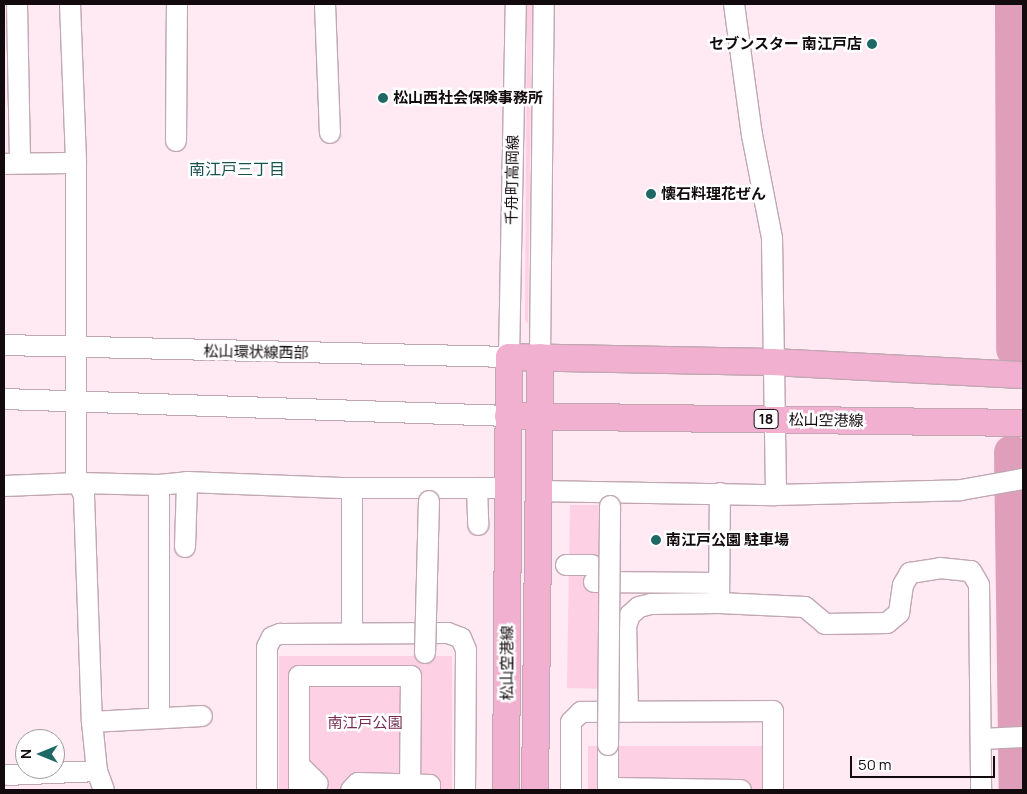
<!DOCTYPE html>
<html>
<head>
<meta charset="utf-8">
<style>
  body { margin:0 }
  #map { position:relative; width:1027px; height:794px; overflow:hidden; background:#ffe9f2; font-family:Manrope,"Noto Sans JP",sans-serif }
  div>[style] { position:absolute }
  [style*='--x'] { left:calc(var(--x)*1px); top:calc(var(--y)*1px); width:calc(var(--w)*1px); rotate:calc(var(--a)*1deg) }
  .green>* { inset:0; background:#fed0e3; transform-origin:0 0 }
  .river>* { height:35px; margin:-17.5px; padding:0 17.5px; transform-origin:17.5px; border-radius:17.5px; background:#df9eba }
  .roads { filter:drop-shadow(1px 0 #c1a7b2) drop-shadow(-1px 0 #c1a7b2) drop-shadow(0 1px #c1a7b2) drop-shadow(0 -1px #c1a7b2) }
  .minor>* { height:20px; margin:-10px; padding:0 10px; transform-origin:10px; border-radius:10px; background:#fff }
  .major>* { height:26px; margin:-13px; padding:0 13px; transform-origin:13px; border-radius:13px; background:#f1b0cf }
  .bridges { filter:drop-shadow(1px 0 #c1a7b2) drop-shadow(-1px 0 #c1a7b2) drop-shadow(0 1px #c1a7b2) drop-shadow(0 -1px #c1a7b2) }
  .minor-bridge>* { height:20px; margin:-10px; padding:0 10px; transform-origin:10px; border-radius:10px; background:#fff }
  .dots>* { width:14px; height:14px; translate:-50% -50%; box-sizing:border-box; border:2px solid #fff; border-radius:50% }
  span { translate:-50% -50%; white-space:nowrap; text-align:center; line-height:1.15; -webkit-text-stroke:5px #fff; paint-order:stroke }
  .shield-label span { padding:1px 4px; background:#fff; border:1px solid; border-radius:4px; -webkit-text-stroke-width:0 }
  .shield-label { font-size:14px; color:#120a0d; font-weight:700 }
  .poi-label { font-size:15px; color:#120a0d; font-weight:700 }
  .right { translate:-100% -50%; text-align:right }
  .left { translate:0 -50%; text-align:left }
  .street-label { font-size:15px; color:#120a0d }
  .park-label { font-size:15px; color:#782c53 }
  .neighbourhood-label { font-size:16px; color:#16524f }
  .frame { position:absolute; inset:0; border:5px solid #120a0d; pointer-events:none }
  .north { position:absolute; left:15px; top:729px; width:50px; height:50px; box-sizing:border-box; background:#fff; border:1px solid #a09d9e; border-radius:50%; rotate:270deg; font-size:14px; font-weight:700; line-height:20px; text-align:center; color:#120a0d }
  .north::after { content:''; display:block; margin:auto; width:18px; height:22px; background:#1e6966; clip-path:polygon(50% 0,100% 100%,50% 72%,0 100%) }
  .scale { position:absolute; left:850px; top:756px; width:145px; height:22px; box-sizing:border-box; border:2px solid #120a0d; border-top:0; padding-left:6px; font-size:15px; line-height:18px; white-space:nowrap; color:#120a0d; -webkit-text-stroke:4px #fff; paint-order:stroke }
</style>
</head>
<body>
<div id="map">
  <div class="green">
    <i style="clip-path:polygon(527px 4px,532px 4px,528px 324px,525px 320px)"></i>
    <i style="clip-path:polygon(570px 505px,602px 505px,618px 588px,618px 689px,567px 688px)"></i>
    <i style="left:279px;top:656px;width:173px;height:134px"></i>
    <i style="left:588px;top:746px;width:174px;height:44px"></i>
  </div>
  <div class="river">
    <i style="--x:1012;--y:4;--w:345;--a:89.8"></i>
    <i style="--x:1011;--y:452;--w:338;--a:89.2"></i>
  </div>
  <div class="roads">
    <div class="minor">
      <i style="--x:17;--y:4;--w:159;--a:88.9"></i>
      <i style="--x:70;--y:4;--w:159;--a:87.8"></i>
      <i style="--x:76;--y:163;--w:314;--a:90"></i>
      <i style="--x:76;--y:477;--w:21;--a:67"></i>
      <i style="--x:84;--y:496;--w:226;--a:88"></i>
      <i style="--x:92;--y:722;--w:49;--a:84.2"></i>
      <i style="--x:97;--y:771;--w:20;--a:70"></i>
      <i style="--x:325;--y:4;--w:129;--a:87.8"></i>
      <i style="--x:734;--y:4;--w:132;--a:82.2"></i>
      <i style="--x:752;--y:135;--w:105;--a:79"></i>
      <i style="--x:772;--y:238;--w:257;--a:89.1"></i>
      <i style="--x:176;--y:141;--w:137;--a:-89.6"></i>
      <i style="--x:4;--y:164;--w:72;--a:-0.8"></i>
      <i style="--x:4;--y:345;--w:505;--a:1.36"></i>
      <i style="--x:509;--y:357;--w:353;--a:-88.9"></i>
      <i style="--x:540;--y:357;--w:353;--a:-89.4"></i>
      <i style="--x:4;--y:399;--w:504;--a:1.93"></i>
      <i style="--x:159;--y:485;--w:233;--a:90"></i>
      <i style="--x:4;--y:486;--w:75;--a:-2.3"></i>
      <i style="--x:79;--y:483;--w:80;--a:1.4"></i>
      <i style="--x:159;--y:485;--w:28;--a:-6"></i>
      <i style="--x:187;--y:482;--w:154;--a:2.2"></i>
      <i style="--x:341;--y:488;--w:166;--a:0"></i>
      <i style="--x:352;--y:488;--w:145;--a:90"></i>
      <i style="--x:477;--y:488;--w:37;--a:88"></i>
      <i style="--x:538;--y:491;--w:238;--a:1"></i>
      <i style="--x:776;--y:495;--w:185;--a:-1.5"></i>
      <i style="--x:961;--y:490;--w:63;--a:-10.1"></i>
      <i style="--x:185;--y:547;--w:65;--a:-88.2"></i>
      <i style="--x:566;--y:565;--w:26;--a:0"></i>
      <i style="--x:594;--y:582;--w:125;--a:0.5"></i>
      <i style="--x:719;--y:603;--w:86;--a:2.7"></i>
      <i style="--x:805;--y:607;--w:26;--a:40"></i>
      <i style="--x:825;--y:624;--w:62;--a:-0.9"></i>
      <i style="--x:887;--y:623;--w:16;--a:-40"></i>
      <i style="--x:899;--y:613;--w:28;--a:-82"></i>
      <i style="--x:903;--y:585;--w:14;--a:-60"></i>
      <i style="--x:910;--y:573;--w:30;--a:-9"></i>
      <i style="--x:940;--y:568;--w:31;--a:6"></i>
      <i style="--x:971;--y:571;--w:16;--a:60"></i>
      <i style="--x:979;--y:585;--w:205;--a:89.4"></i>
      <i style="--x:628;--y:711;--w:85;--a:-91.3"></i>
      <i style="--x:626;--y:626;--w:12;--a:-70"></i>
      <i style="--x:630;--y:615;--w:12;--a:-42"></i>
      <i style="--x:639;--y:607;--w:12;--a:-14"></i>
      <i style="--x:651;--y:604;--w:68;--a:-0.8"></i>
      <i style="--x:719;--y:603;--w:110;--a:-89.5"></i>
      <i style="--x:92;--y:722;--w:110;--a:-3.1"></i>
      <i style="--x:981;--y:739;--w:42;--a:-2.7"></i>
      <i style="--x:300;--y:766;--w:25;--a:45"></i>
      <i style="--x:7;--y:775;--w:90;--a:-2.5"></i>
      <i style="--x:608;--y:788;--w:133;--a:0.9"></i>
      <i style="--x:267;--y:790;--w:143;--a:-90"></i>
      <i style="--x:267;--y:647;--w:11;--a:-63"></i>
      <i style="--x:272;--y:637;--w:9;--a:-21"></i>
      <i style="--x:280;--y:634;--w:168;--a:-0.3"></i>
      <i style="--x:448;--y:633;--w:14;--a:21"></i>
      <i style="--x:461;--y:638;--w:13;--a:67"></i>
      <i style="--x:466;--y:650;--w:140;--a:90.4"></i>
      <i style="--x:299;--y:790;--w:114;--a:-90"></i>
      <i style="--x:299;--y:676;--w:112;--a:0"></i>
      <i style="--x:411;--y:676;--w:109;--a:90.5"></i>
      <i style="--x:351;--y:790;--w:10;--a:-45"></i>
      <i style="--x:358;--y:783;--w:72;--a:1.6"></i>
      <i style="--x:430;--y:785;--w:5;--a:90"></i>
      <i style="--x:571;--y:790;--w:68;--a:-90"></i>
      <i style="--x:571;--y:722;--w:14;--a:-45"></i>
      <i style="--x:581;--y:712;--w:192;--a:-0.3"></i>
      <i style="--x:773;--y:711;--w:79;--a:90"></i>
      <i style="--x:608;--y:790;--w:45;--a:-90"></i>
    </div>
    <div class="major">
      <i style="--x:508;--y:416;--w:515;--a:0.78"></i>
      <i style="--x:506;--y:790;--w:433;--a:-89.6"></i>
      <i style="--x:509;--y:357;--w:263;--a:1.1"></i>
      <i style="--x:772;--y:362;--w:251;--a:3"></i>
      <i style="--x:535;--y:790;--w:433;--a:-89.3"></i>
    </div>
  </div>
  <div class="bridges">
    <div class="minor-bridge">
      <i style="--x:425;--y:653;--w:152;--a:-88.5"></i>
      <i style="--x:608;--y:745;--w:239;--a:-89.5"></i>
    </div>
  </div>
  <div class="dots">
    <i style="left:872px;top:44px;background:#1e6966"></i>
    <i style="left:383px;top:98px;background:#1e6966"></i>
    <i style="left:651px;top:194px;background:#1e6966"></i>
    <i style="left:656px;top:540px;background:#1e6966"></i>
  </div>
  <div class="shield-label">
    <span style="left:766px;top:419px">18</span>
  </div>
  <div class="poi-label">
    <span class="right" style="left:862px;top:44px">セブンスター 南江戸店</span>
    <span class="left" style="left:393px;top:98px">松山西社会保険事務所</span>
    <span class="left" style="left:661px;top:194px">懐石料理花ぜん</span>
    <span class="left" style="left:666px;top:540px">南江戸公園 駐車場</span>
  </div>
  <div class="street-label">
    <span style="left:512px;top:180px;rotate:-89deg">千舟町高岡線</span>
    <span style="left:256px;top:352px;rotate:1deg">松山環状線西部</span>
    <span style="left:826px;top:420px;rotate:1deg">松山空港線</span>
    <span style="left:507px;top:663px;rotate:-90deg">松山空港線</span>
  </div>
  <div class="park-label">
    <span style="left:365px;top:723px">南江戸公園</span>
  </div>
  <div class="neighbourhood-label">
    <span style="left:237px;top:169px">南江戸三丁目</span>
  </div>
  <div class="frame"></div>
  <div class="north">N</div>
  <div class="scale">50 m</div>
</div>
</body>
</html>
